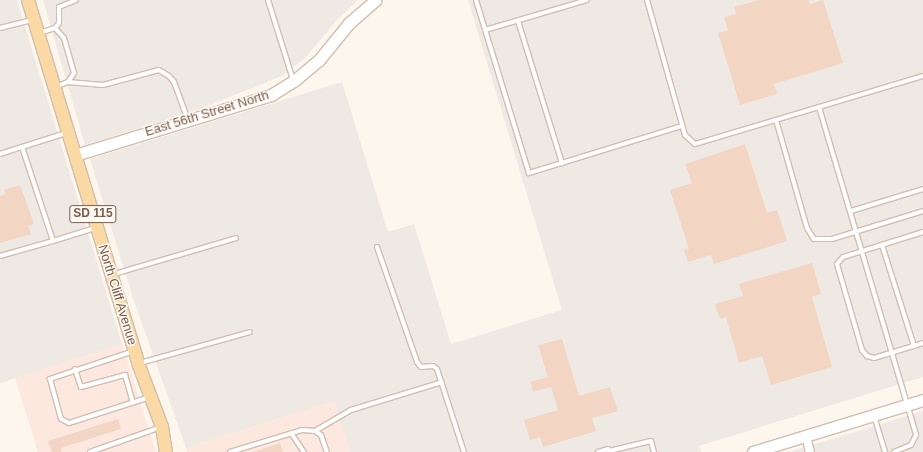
<!DOCTYPE html>
<html>
<head>
<meta charset="utf-8">
<style>
  body { margin:0 }
  #map { position:relative; width:923px; height:452px; overflow:hidden; background:#fdf6ec; font-family:Helvetica,sans-serif }
  div>[style] { position:absolute }
  [style*='--x'] { left:calc(var(--x)*1px); top:calc(var(--y)*1px); width:calc(var(--w)*1px); rotate:calc(var(--a)*1deg) }
  .commercial>* { inset:0; background:#fde8e0 }
  .industrial>* { inset:0; background:#efe9e4 }
  .building>* { inset:0; background:#f3d5c3 }
  .roads { filter:drop-shadow(1px 0 #d1beb0) drop-shadow(-1px 0 #d1beb0) drop-shadow(0 1px #d1beb0) drop-shadow(0 -1px #d1beb0) }
  .lane>* { height:4px; margin:-2px; padding:0 2px; transform-origin:2px; border-radius:2px; background:#fff }
  .street>* { height:8px; margin:-4px; padding:0 4px; transform-origin:4px; border-radius:4px; background:#fff }
  .secondary>* { height:11px; margin:-5.5px; padding:0 5.5px; transform-origin:5.5px; border-radius:5.5px; background:#fff }
  .primary>* { height:12px; margin:-6px; padding:0 6px; transform-origin:6px; border-radius:6px; background:#fbd9a5 }
  span { translate:-50% -50%; white-space:nowrap; text-align:center; line-height:1.15; -webkit-text-stroke:3px #fffaf3; paint-order:stroke }
  .shield-label span { padding:1px 3px; background:#fffaf3; border:1px solid; border-radius:3px; -webkit-text-stroke-width:0 }
  .shield-label { font-size:12px; color:#7a5c4d; font-weight:700 }
  .street-label { font-size:13px; color:#7a5c4d }
</style>
</head>
<body>
<div id="map">
  <div class="commercial">
    <i style="clip-path:polygon(122px 344px,156px 452px,38px 452px,15px 378px)"></i>
    <i style="clip-path:polygon(334px 401px,350px 452px,187px 452px,186px 448px)"></i>
  </div>
  <div class="industrial">
    <i style="clip-path:polygon(0 0,17px 0,122px 344px,0 383px)"></i>
    <i style="clip-path:polygon(43px 0,358px 0,339px 18px,305px 58px,282px 76px,195px 111px,85px 145px)"></i>
    <i style="clip-path:polygon(468px 0,923px 0,923px 377px,699px 446px,701px 452px,350px 452px,334px 401px,186px 448px,133px 298px,90px 159px,342px 82px,388px 232px,414px 224px,451px 344px,562px 310px)"></i>
    <i style="clip-path:polygon(923px 411px,923px 452px,788px 452px,802px 448px)"></i>
  </div>
  <div class="building">
    <i style="clip-path:polygon(759px 0,808px 0,810px 4px,823px 0,843px 63px,774px 84px,777px 94px,740px 105px,718px 33px,728px 30px,724px 17px,736px 14px,734px 7px)"></i>
    <i style="clip-path:polygon(745px 144px,767px 213px,777px 210px,787px 241px,714px 264px,711px 255px,688px 262px,684px 250px,689px 249px,670px 190px,692px 183px,685px 164px)"></i>
    <i style="clip-path:polygon(20px 185px,34px 224px,28px 226px,31px 234px,0 243px,0 196px,5px 194px,4px 190px)"></i>
    <i style="clip-path:polygon(812px 263px,821px 294px,812px 297px,832px 367px,771px 385px,762px 356px,739px 363px,726px 317px,720px 319px,715px 304px,743px 296px,739px 284px)"></i>
    <i style="clip-path:polygon(562px 339px,579px 396px,610px 387px,618px 411px,592px 418px,596px 431px,543px 447px,540px 437px,530px 440px,524px 420px,558px 410px,551px 387px,533px 392px,530px 382px,548px 377px,538px 345px)"></i>
    <i style="clip-path:polygon(118px 419px,121px 429px,61px 448px,62px 452px,52px 452px,48px 441px)"></i>
    <i style="clip-path:polygon(280px 443px,283px 452px,253px 452px)"></i>
  </div>
  <div class="roads">
    <div class="lane">
      <i style="--x:268;--y:0;--w:84;--a:72.6"></i>
      <i style="--x:476;--y:0;--w:181;--a:73"></i>
      <i style="--x:529;--y:173;--w:160;--a:-17.1"></i>
      <i style="--x:647;--y:0;--w:140;--a:74.3"></i>
      <i style="--x:685;--y:135;--w:13;--a:42"></i>
      <i style="--x:695;--y:144;--w:238;--a:-16.6"></i>
      <i style="--x:518;--y:21;--w:149;--a:72.8"></i>
      <i style="--x:0;--y:28;--w:33;--a:-14"></i>
      <i style="--x:485;--y:30;--w:106;--a:-16.4"></i>
      <i style="--x:39;--y:33;--w:17;--a:-17"></i>
      <i style="--x:55;--y:28;--w:6;--a:-51"></i>
      <i style="--x:59;--y:23;--w:16;--a:-90"></i>
      <i style="--x:59;--y:7;--w:18;--a:-22"></i>
      <i style="--x:68;--y:82;--w:35;--a:5"></i>
      <i style="--x:103;--y:85;--w:58;--a:-15"></i>
      <i style="--x:159;--y:70;--w:12;--a:31"></i>
      <i style="--x:169;--y:76;--w:8;--a:50"></i>
      <i style="--x:174;--y:82;--w:40;--a:69.8"></i>
      <i style="--x:55;--y:87;--w:14;--a:-21"></i>
      <i style="--x:68;--y:82;--w:11;--a:-56"></i>
      <i style="--x:74;--y:73;--w:36;--a:-106"></i>
      <i style="--x:64;--y:38;--w:13;--a:-132"></i>
      <i style="--x:819;--y:107;--w:342;--a:73.5"></i>
      <i style="--x:916;--y:435;--w:11;--a:117"></i>
      <i style="--x:911;--y:445;--w:18;--a:158"></i>
      <i style="--x:776;--y:120;--w:112;--a:74"></i>
      <i style="--x:807;--y:228;--w:13;--a:58"></i>
      <i style="--x:814;--y:239;--w:18;--a:0"></i>
      <i style="--x:832;--y:239;--w:95;--a:-17.1"></i>
      <i style="--x:66;--y:133;--w:46;--a:162.3"></i>
      <i style="--x:22;--y:147;--w:99;--a:71.7"></i>
      <i style="--x:53;--y:241;--w:44;--a:-17.2"></i>
      <i style="--x:0;--y:154;--w:23;--a:-18"></i>
      <i style="--x:851;--y:211;--w:75;--a:-17"></i>
      <i style="--x:923;--y:232;--w:84;--a:162.6"></i>
      <i style="--x:843;--y:257;--w:9;--a:131"></i>
      <i style="--x:837;--y:264;--w:90;--a:73.8"></i>
      <i style="--x:862;--y:350;--w:8;--a:50"></i>
      <i style="--x:867;--y:356;--w:7;--a:16"></i>
      <i style="--x:874;--y:358;--w:51;--a:-17"></i>
      <i style="--x:882;--y:245;--w:106;--a:72.4"></i>
      <i style="--x:377;--y:247;--w:122;--a:70.8"></i>
      <i style="--x:417;--y:362;--w:6;--a:51"></i>
      <i style="--x:421;--y:367;--w:12;--a:-5"></i>
      <i style="--x:433;--y:366;--w:5;--a:37"></i>
      <i style="--x:437;--y:369;--w:87;--a:72"></i>
      <i style="--x:0;--y:256;--w:55;--a:-15.8"></i>
      <i style="--x:114;--y:274;--w:127;--a:-16.4"></i>
      <i style="--x:134;--y:351;--w:89;--a:161.6"></i>
      <i style="--x:50;--y:379;--w:41;--a:74.6"></i>
      <i style="--x:61;--y:419;--w:9;--a:27"></i>
      <i style="--x:69;--y:423;--w:85;--a:-17.8"></i>
      <i style="--x:140;--y:363;--w:114;--a:-15.7"></i>
      <i style="--x:75;--y:369;--w:19;--a:72"></i>
      <i style="--x:81;--y:387;--w:46;--a:-15.3"></i>
      <i style="--x:125;--y:375;--w:29;--a:74"></i>
      <i style="--x:874;--y:416;--w:38;--a:73"></i>
      <i style="--x:315;--y:431;--w:42;--a:-30.3"></i>
      <i style="--x:351;--y:410;--w:95;--a:-17.1"></i>
      <i style="--x:291;--y:433;--w:23;--a:56"></i>
      <i style="--x:609;--y:451;--w:43;--a:-13.4"></i>
      <i style="--x:651;--y:441;--w:11;--a:75"></i>
      <i style="--x:90;--y:452;--w:75;--a:-19.4"></i>
      <i style="--x:230;--y:452;--w:75;--a:-17"></i>
      <i style="--x:302;--y:430;--w:13;--a:4"></i>
      <i style="--x:315;--y:431;--w:7;--a:34"></i>
      <i style="--x:321;--y:435;--w:18;--a:71"></i>
      <i style="--x:598;--y:452;--w:10;--a:-17"></i>
      <i style="--x:608;--y:449;--w:3;--a:72"></i>
    </div>
    <div class="street">
      <i style="--x:806;--y:436;--w:16;--a:76"></i>
    </div>
    <div class="secondary">
      <i style="--x:75;--y:155;--w:205;--a:-17"></i>
      <i style="--x:271;--y:95;--w:28;--a:-32"></i>
      <i style="--x:295;--y:80;--w:31;--a:-40"></i>
      <i style="--x:319;--y:60;--w:48;--a:-51"></i>
      <i style="--x:349;--y:23;--w:35;--a:-41"></i>
      <i style="--x:753;--y:452;--w:178;--a:-17"></i>
    </div>
    <div class="primary">
      <i style="--x:28;--y:0;--w:379;--a:73.1"></i>
      <i style="--x:138;--y:363;--w:68;--a:69.4"></i>
      <i style="--x:162;--y:427;--w:25;--a:81"></i>
    </div>
  </div>
  <div class="shield-label">
    <span style="left:93px;top:214px">SD 115</span>
  </div>
  <div class="street-label">
    <span style="left:207px;top:114px;rotate:-17deg">East 56th Street North</span>
    <span style="left:117px;top:295px;rotate:73deg">North Cliff Avenue</span>
  </div>
</div>
</body>
</html>
